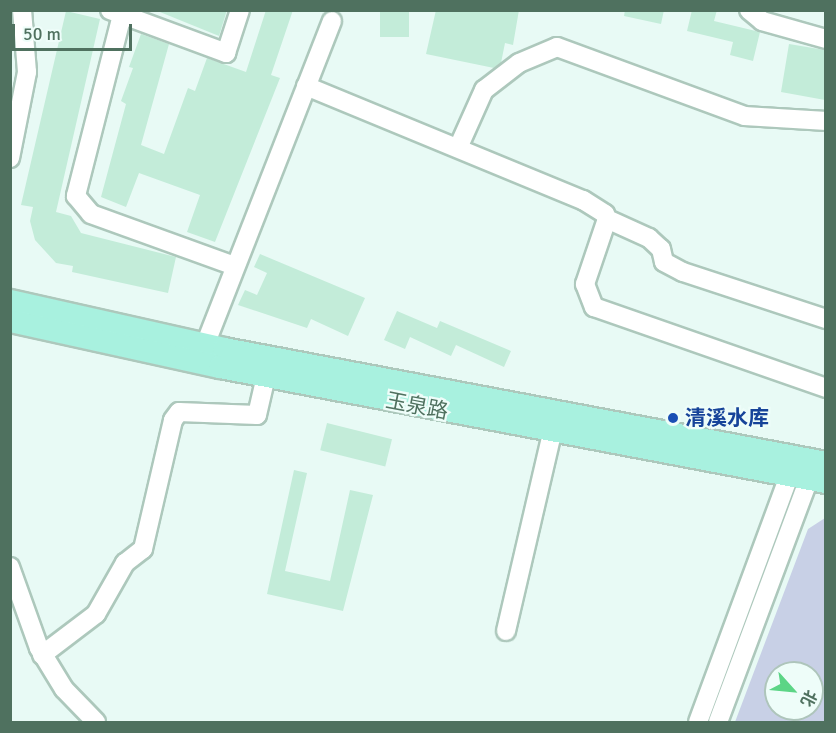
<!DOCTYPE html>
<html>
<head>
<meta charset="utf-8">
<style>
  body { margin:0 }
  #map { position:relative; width:836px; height:733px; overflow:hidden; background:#e8faf5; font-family:Signika,"Noto Sans SC",sans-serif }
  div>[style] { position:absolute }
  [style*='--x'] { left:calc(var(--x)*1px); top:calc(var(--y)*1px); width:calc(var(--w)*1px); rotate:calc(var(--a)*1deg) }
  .green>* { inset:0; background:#c8d0e6 }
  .building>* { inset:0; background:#c3ecd9; transform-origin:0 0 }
  .roads { filter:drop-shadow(2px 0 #adc8bc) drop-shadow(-2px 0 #adc8bc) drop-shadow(0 2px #adc8bc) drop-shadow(0 -2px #adc8bc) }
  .minor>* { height:18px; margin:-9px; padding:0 9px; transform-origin:9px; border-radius:9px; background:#fff }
  .major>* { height:22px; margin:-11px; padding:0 11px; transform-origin:11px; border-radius:11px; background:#a8f1df }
  .dots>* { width:16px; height:16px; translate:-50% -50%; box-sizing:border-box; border:3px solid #eefdf9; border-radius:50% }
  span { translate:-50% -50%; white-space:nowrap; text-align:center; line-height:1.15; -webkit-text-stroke:4.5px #eefdf9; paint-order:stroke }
  .street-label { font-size:21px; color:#4f715f }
  .transit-label { font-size:21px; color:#164399; font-weight:700 }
  .left { translate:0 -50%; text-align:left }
  .frame { position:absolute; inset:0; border:12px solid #4f715f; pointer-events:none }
  .north { position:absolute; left:764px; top:661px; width:60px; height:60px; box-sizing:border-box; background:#eefdf9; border:2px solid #aec5bb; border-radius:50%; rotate:117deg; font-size:16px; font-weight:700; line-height:24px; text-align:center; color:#4f715f }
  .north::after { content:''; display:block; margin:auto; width:21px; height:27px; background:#5cd586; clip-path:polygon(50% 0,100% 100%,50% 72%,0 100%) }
  .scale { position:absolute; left:12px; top:24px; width:120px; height:27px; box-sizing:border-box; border:3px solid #4f715f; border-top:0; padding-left:8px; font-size:18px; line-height:21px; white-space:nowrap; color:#4f715f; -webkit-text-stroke:4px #eefdf9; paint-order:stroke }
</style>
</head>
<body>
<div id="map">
  <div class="green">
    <i style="clip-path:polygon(evenodd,825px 518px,825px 722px,735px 722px,808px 529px,825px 518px,776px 673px,812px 673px,812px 709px,776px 709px,776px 673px)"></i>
  </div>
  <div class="building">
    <i style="clip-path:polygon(155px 10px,227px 10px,219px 36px)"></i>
    <i style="clip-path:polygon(266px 10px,293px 10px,271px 75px,280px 78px,215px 242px,187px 232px,200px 195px,139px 173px,126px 207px,101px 197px,126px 104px,121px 101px,133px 68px,129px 67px,141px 34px,169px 44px,141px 145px,164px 154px,188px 88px,195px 91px,207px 58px,246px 72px)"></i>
    <i style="left:380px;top:10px;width:29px;height:27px"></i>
    <i style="clip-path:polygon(436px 10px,519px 10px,513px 45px,505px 43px,501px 63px,494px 68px,426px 54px)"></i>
    <i style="clip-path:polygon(625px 10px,664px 10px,661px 24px,624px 16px)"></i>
    <i style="clip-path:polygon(692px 10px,717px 10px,714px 21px,760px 32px,753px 61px,730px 55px,733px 42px,687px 31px)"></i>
    <i style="clip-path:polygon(66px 11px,100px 19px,56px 212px,71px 216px,81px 233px,176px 257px,168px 293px,72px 272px,73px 266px,56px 263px,35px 240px,30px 221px,33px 207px,21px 205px)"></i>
    <i style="clip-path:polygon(789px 44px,825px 50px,825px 100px,781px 92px)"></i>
    <i style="clip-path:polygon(260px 254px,365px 298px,348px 336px,311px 319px,307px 328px,238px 305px,245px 290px,257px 295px,267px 273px,254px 267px)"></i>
    <i style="clip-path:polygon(397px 311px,437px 328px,440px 321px,511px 351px,504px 367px,456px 345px,451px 356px,410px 337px,405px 349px,384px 340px)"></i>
    <i style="left:327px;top:423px;width:67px;height:28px;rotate:14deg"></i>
    <i style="clip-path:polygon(294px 470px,307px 473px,285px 571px,330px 581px,350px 490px,373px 495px,343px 611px,267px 594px)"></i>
  </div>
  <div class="roads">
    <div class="minor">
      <i style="--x:110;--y:10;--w:124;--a:20.3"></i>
      <i style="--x:226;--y:53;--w:45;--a:-72"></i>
      <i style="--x:749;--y:10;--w:17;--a:40"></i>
      <i style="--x:762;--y:21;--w:66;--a:15.7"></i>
      <i style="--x:122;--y:15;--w:187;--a:104.3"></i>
      <i style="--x:76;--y:196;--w:23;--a:50"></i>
      <i style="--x:91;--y:214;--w:153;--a:19.9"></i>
      <i style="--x:306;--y:86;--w:300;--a:22.4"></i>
      <i style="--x:583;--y:200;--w:26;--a:32"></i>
      <i style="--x:605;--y:214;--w:5;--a:68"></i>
      <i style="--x:607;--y:219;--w:69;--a:108.7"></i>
      <i style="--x:585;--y:284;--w:25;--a:69"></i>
      <i style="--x:594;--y:307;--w:246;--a:19.2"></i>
      <i style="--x:458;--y:148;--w:64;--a:-65.9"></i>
      <i style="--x:484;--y:90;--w:44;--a:-37.6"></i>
      <i style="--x:519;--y:63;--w:41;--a:-22.8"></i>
      <i style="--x:557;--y:47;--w:200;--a:20.2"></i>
      <i style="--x:745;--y:116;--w:81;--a:3.5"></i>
      <i style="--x:10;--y:158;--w:88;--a:-78.8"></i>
      <i style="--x:27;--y:72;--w:62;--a:-94.6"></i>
      <i style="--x:607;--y:219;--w:46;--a:24.3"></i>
      <i style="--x:649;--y:238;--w:16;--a:43"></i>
      <i style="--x:661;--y:249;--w:13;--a:77"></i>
      <i style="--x:664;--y:262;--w:21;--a:28"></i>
      <i style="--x:683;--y:272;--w:151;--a:18.2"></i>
      <i style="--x:205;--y:345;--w:348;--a:-68.6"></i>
      <i style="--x:10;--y:567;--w:86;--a:70.3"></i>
      <i style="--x:39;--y:648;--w:48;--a:58.6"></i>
      <i style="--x:64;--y:689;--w:46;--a:45.9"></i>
      <i style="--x:506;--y:631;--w:203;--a:-76.9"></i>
      <i style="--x:42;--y:655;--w:68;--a:-37.2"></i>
      <i style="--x:96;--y:614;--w:59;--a:-60.4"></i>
      <i style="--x:125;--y:563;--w:23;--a:-38"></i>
      <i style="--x:143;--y:549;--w:132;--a:-76.9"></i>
      <i style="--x:173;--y:420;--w:10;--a:-53"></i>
      <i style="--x:179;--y:412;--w:78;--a:2.2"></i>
      <i style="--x:257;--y:415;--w:39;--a:-77"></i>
      <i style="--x:698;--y:722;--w:276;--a:-69.7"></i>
      <i style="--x:718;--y:722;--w:271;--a:-69.5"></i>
    </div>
    <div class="major">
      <i style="--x:10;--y:301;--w:219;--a:12.6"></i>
      <i style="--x:224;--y:349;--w:613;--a:10.72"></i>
      <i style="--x:10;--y:321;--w:215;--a:12.4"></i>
      <i style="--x:220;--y:367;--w:617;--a:10.75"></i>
    </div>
  </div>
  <div class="dots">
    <i style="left:673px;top:418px;background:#1a4fb4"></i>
  </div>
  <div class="street-label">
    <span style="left:417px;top:406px;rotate:11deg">玉泉路</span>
  </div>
  <div class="transit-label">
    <span class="left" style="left:685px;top:418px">清溪水库</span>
  </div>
  <div class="frame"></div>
  <div class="north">北</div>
  <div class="scale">50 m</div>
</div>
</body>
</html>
